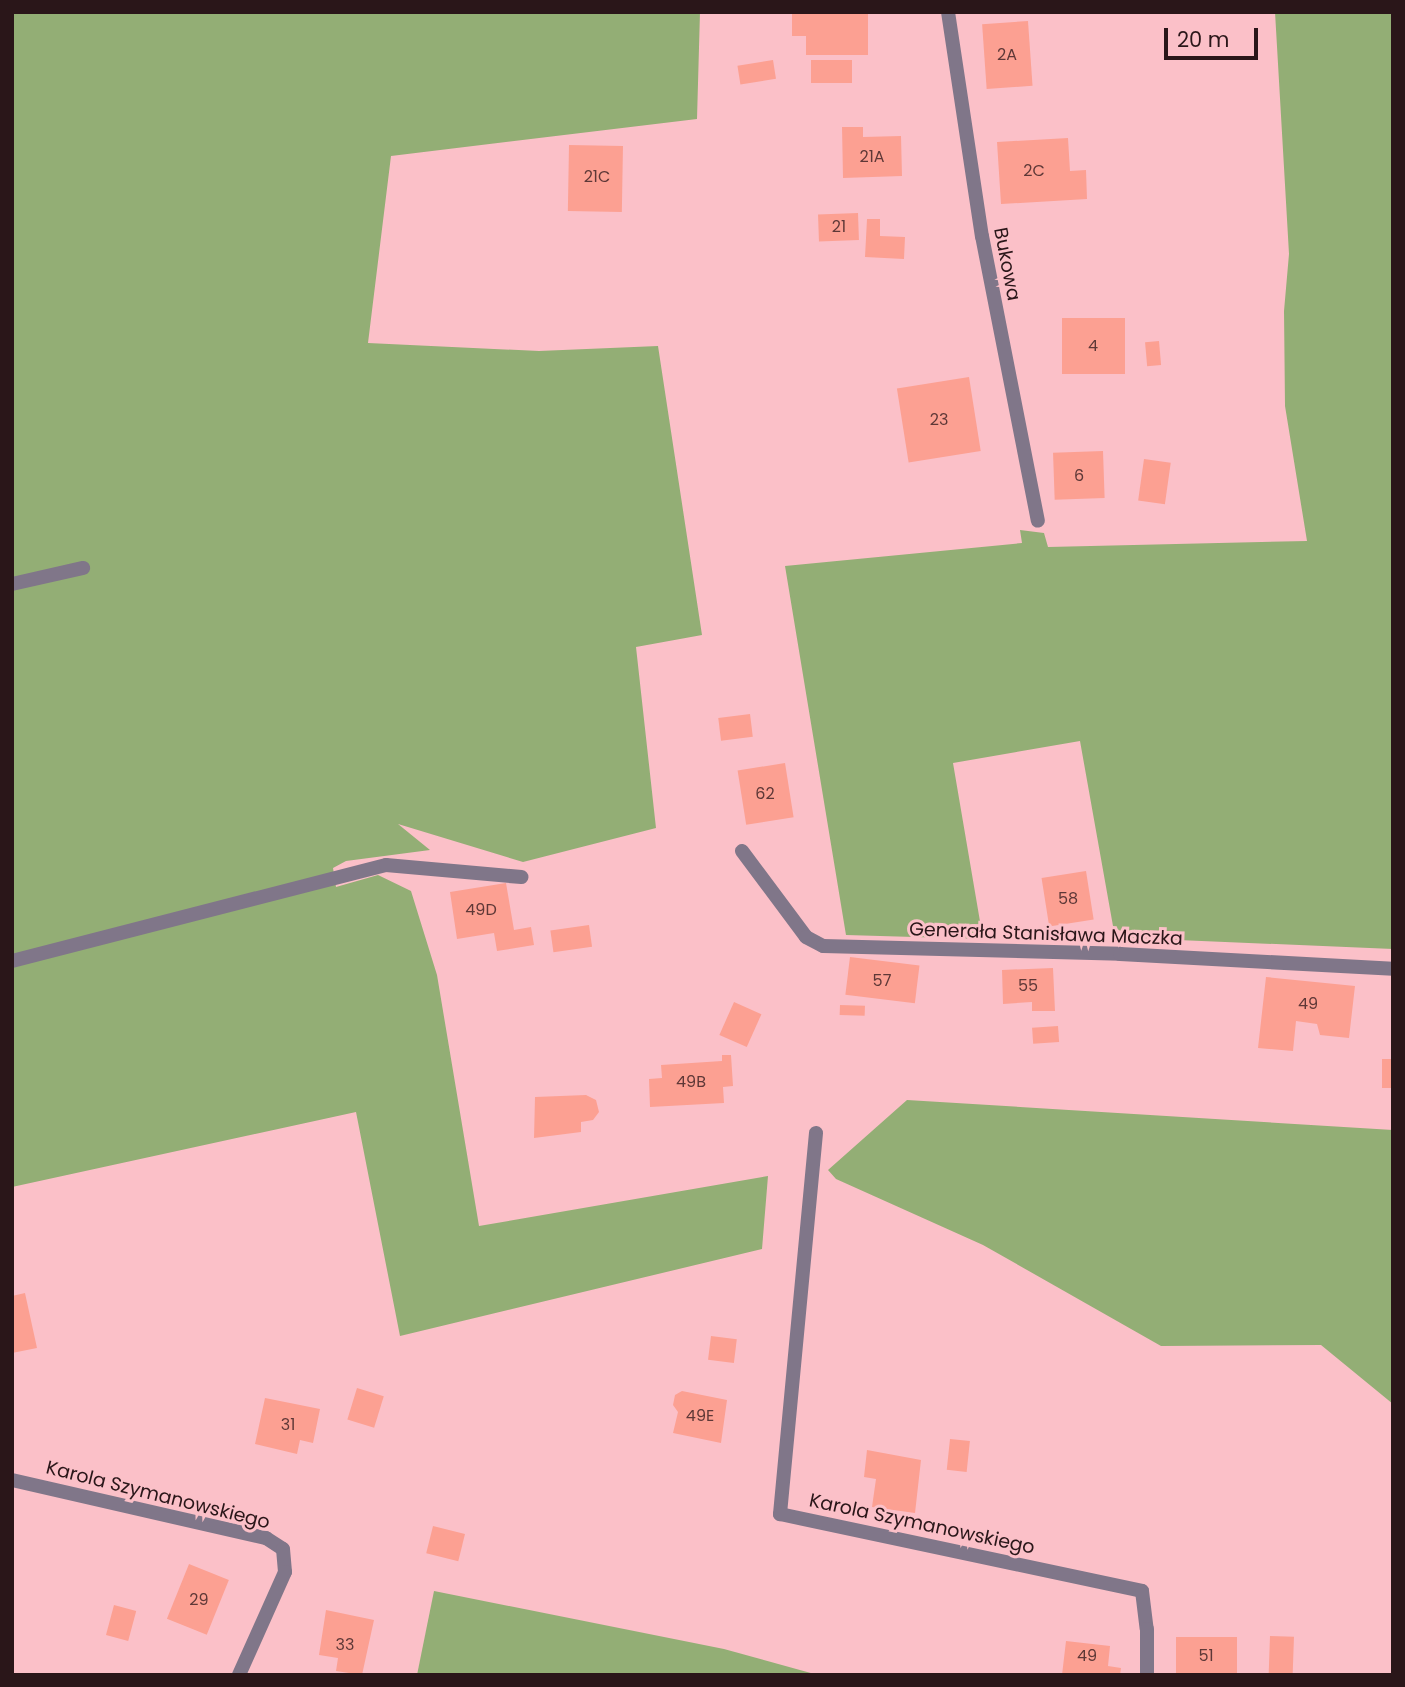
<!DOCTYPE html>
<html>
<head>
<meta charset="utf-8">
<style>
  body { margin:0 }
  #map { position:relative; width:1405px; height:1687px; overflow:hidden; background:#fbc0c8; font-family:Poppins,sans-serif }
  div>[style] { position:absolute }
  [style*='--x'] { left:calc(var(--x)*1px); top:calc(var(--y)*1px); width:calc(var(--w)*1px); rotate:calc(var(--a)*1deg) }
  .green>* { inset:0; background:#93ae75 }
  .building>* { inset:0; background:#fca092; transform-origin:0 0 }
  .lane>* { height:14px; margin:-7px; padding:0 7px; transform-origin:7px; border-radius:7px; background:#807689 }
  .street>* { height:14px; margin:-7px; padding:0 7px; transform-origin:7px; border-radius:7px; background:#807689 }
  span { translate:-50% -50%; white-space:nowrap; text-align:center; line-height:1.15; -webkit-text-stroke:6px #fbc0c8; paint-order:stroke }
  .number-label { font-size:16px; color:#5e3837 }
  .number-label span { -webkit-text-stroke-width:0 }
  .street-label { font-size:19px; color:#2a1619 }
  .frame { position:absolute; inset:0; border:14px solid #2a1619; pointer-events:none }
  .scale { position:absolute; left:1164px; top:28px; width:94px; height:32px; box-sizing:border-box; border:4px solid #2a1619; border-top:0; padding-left:9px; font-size:21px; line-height:24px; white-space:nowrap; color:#2a1619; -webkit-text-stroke:5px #fbc0c8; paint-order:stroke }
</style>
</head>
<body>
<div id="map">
  <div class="green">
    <i style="clip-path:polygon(12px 12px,700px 12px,697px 119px,391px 156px,368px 343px,539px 351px,658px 346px,702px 635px,636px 647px,656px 828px,523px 862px,398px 824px,430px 850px,346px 861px,333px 868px,336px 887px,378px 875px,411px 891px,437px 975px,479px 1226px,768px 1176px,762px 1249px,400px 1336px,356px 1112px,12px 1187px)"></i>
    <i style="clip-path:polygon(1275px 12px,1393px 12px,1393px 949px,1131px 938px,1113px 926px,1080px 741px,953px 763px,983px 939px,846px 935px,785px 566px,1022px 543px,1020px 530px,1044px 533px,1048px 547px,1307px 541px,1285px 406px,1284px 311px,1289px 254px)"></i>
    <i style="clip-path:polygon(907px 1100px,1393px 1130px,1393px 1404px,1321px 1345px,1161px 1346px,983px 1245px,836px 1179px,828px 1170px)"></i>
    <i style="clip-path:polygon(434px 1591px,724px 1649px,818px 1675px,417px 1675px)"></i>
  </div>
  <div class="building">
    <i style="clip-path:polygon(792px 12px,868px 12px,868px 55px,806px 55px,806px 36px,792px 36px)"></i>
    <i style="left:1028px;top:21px;width:65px;height:46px;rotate:86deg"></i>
    <i style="left:773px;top:60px;width:19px;height:36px;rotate:81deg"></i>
    <i style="left:811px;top:60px;width:41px;height:23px"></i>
    <i style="clip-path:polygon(842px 127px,863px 127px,863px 137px,901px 136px,902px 176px,843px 178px)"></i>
    <i style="clip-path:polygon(1068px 138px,1070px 171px,1086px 170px,1087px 199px,1001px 204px,997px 142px)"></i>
    <i style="left:569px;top:145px;width:54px;height:66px;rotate:1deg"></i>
    <i style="left:858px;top:213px;width:27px;height:40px;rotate:88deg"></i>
    <i style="clip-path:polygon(867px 219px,880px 219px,880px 236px,905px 237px,904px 259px,865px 257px)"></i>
    <i style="left:1062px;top:318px;width:63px;height:56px"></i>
    <i style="left:1159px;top:341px;width:24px;height:14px;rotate:85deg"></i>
    <i style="left:969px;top:377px;width:75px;height:73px;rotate:81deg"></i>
    <i style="left:1103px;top:451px;width:47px;height:50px;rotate:88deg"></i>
    <i style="left:1144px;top:459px;width:27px;height:42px;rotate:8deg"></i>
    <i style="left:750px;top:714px;width:23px;height:32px;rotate:83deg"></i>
    <i style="left:785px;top:763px;width:55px;height:48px;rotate:81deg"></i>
    <i style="left:1086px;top:871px;width:49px;height:45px;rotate:81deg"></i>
    <i style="clip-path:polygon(506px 883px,514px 930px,531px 927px,534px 945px,497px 951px,494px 933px,457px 939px,450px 892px)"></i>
    <i style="left:589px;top:925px;width:22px;height:39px;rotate:82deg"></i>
    <i style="left:850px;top:957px;width:70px;height:38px;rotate:7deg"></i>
    <i style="clip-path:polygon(1053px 968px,1055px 1011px,1032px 1011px,1032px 1002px,1003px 1004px,1002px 970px)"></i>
    <i style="clip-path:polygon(1266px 977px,1355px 986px,1349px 1038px,1320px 1035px,1317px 1024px,1296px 1021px,1293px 1051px,1258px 1048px)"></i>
    <i style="left:734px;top:1002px;width:30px;height:36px;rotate:24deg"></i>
    <i style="left:840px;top:1005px;width:25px;height:10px;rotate:2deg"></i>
    <i style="left:1058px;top:1026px;width:16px;height:26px;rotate:86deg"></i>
    <i style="clip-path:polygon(722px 1055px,731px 1055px,733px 1086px,723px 1087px,724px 1103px,650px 1107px,649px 1079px,662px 1078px,661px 1065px,722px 1061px)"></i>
    <i style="left:1382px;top:1059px;width:11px;height:29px"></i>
    <i style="clip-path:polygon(586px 1095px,596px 1100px,599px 1112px,593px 1120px,581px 1122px,581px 1132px,534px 1138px,535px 1097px)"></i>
    <i style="clip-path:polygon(25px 1293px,37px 1348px,12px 1353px,12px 1296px)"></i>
    <i style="left:711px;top:1336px;width:26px;height:24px;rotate:7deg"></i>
    <i style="left:357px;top:1388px;width:28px;height:33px;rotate:17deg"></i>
    <i style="clip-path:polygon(682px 1391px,727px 1400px,721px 1443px,673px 1433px,678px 1412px,673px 1405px,675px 1395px)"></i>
    <i style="clip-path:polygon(265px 1398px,320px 1409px,313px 1443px,300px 1440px,297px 1454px,255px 1444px)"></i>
    <i style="left:950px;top:1439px;width:20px;height:31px;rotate:6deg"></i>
    <i style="clip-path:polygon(867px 1450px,921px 1460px,915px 1513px,872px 1507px,876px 1479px,864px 1477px)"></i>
    <i style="left:433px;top:1526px;width:33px;height:28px;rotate:14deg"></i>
    <i style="left:189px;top:1564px;width:43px;height:59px;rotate:22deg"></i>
    <i style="left:114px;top:1605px;width:23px;height:31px;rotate:15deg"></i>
    <i style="clip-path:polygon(326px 1610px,374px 1620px,362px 1675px,336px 1671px,338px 1658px,319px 1655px)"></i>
    <i style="left:1270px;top:1636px;width:24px;height:39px;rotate:2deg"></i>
    <i style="left:1176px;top:1637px;width:61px;height:38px"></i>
    <i style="clip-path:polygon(1066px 1641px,1110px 1646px,1108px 1666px,1121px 1668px,1120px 1675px,1062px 1675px)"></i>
  </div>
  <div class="lane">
    <i style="--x:12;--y:961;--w:386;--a:-14.4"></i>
    <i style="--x:386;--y:865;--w:136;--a:5.1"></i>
  </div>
  <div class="street">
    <i style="--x:948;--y:12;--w:227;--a:81.4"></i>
    <i style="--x:982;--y:236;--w:290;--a:78.9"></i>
    <i style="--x:12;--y:584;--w:73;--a:-12.7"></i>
    <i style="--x:742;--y:851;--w:107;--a:53.3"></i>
    <i style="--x:806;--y:937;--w:19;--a:28"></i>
    <i style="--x:823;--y:946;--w:297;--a:1.5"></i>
    <i style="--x:1120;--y:954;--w:273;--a:3.1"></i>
    <i style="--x:816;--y:1133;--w:383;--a:95.4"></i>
    <i style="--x:780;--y:1514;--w:370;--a:12"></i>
    <i style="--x:1142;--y:1591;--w:38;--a:83"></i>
    <i style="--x:1147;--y:1629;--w:46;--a:90"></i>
    <i style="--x:12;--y:1480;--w:261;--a:12.9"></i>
    <i style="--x:266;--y:1538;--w:20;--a:33"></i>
    <i style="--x:283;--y:1549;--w:23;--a:85"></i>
    <i style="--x:285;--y:1572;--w:113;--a:114.1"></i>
  </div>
  <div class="number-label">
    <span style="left:1007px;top:55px">2A</span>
    <span style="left:872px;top:157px">21A</span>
    <span style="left:1034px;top:171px">2C</span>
    <span style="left:597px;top:177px">21C</span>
    <span style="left:839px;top:227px">21</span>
    <span style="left:1093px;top:346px">4</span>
    <span style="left:939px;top:420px">23</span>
    <span style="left:1079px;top:476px">6</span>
    <span style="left:765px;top:794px">62</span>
    <span style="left:1068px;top:899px">58</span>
    <span style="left:481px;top:910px">49D</span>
    <span style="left:882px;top:981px">57</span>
    <span style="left:1028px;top:986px">55</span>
    <span style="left:1308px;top:1004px">49</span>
    <span style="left:691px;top:1082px">49B</span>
    <span style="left:700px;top:1416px">49E</span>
    <span style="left:288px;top:1425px">31</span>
    <span style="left:199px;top:1600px">29</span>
    <span style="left:345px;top:1645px">33</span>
    <span style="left:1087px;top:1656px">49</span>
    <span style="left:1206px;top:1656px">51</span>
  </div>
  <div class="street-label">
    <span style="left:1007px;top:264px;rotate:79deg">Bukowa</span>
    <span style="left:1046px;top:934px;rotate:2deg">Generała Stanisława Maczka</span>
    <span style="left:158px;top:1495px;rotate:14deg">Karola Szymanowskiego</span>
    <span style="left:922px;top:1524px;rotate:12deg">Karola Szymanowskiego</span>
  </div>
  <div class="frame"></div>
  <div class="scale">20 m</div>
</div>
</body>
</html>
